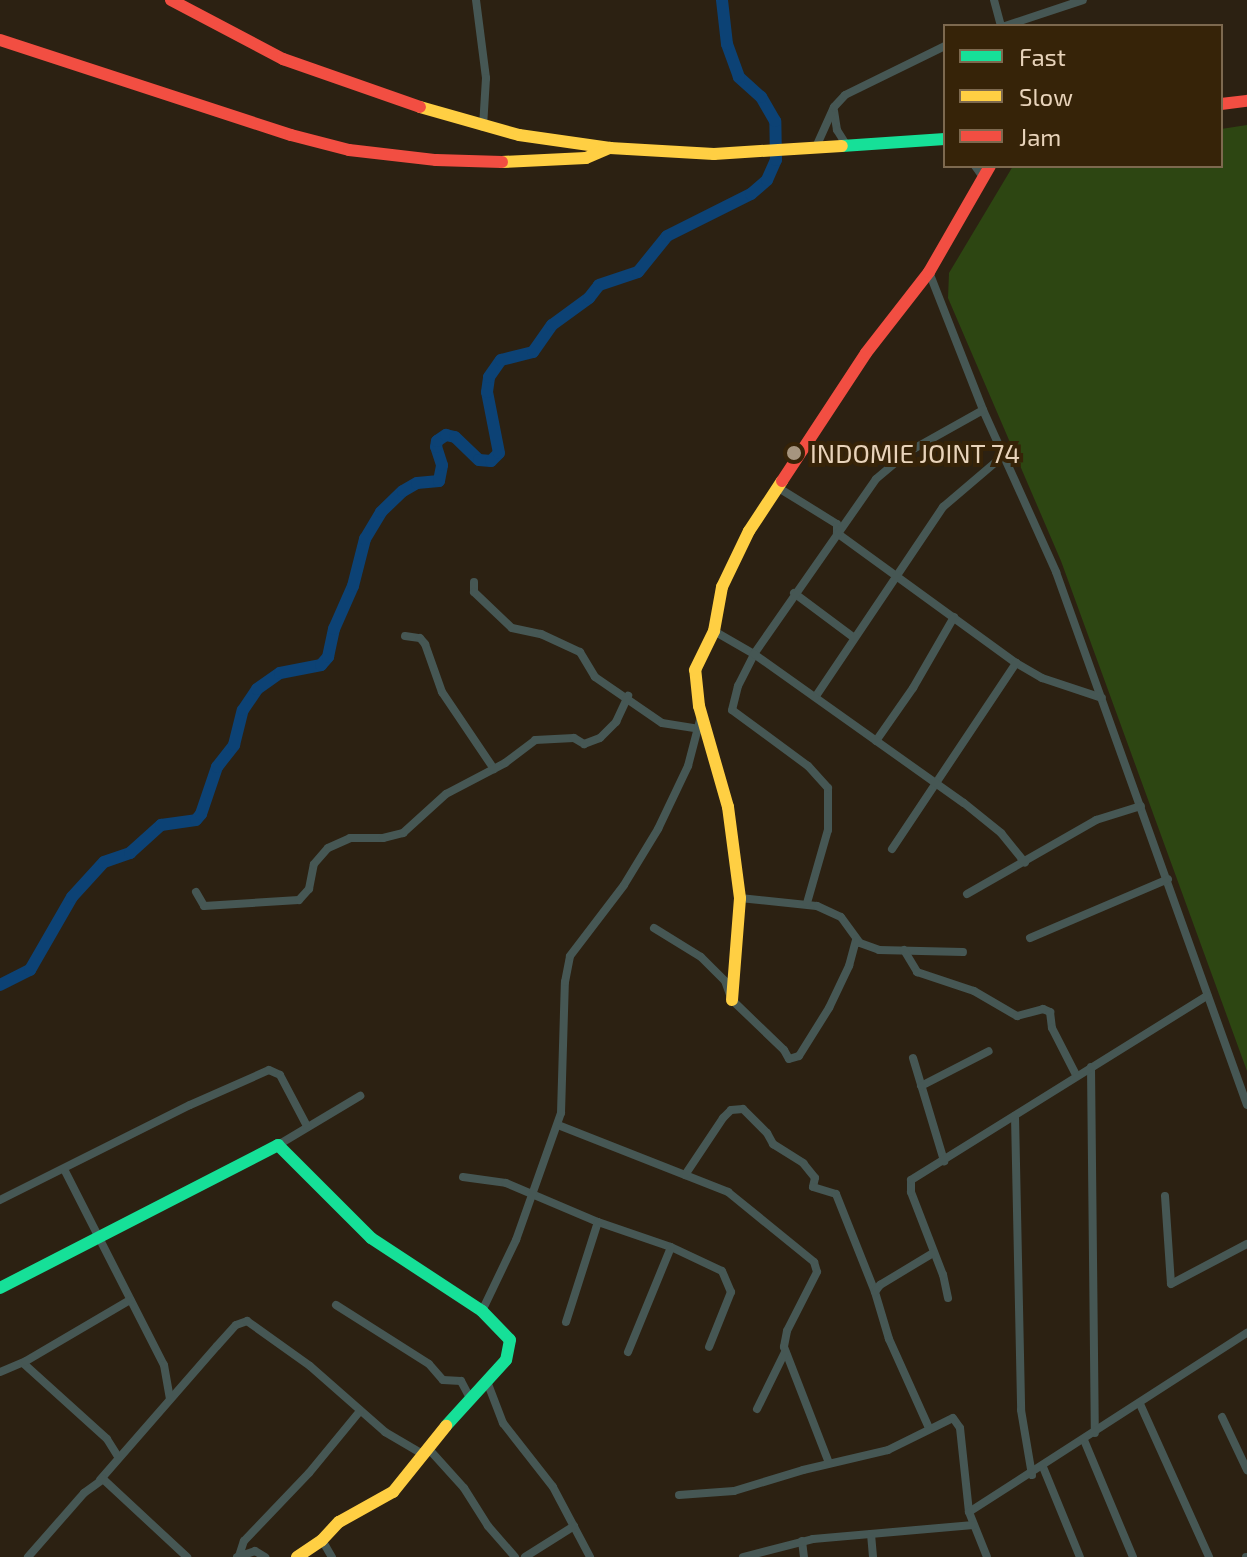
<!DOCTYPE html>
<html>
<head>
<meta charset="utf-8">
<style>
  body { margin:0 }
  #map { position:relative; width:1247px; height:1557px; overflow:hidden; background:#2c2112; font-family:"Exo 2",sans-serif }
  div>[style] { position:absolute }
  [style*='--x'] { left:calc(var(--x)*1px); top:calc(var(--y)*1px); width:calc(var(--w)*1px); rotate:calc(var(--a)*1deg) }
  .green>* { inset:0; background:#2d4612 }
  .river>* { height:12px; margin:-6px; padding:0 6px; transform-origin:6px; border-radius:6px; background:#0c4275 }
  .street>* { height:8px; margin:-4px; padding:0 4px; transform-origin:4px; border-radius:4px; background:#465754 }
  .fast>* { height:12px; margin:-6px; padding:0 6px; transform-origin:6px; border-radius:6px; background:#16e098 }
  .slow>* { height:12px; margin:-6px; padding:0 6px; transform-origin:6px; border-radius:6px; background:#ffcf43 }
  .jam>* { height:12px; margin:-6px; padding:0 6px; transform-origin:6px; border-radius:6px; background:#f24e42 }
  .dots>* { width:22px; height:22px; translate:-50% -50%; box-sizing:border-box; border:4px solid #362308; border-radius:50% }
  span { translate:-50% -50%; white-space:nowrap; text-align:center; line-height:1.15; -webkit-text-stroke:8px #362308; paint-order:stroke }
  .poi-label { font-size:26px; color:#e8d3ba }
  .left { translate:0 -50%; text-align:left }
  .legend { position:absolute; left:943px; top:24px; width:280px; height:144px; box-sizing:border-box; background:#362308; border:2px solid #7d694f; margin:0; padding:10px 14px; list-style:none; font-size:24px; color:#e8d3ba }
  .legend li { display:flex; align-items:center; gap:16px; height:40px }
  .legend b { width:40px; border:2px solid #7d694f }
</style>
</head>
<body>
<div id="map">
  <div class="green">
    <i style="clip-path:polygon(1247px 125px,1247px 1071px,1061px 561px,948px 298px,949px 273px,1013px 166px,1221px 166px,1221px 129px)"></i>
  </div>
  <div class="river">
    <i style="--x:0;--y:985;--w:34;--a:-27"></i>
    <i style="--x:30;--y:970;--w:84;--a:-60.1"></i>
    <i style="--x:72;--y:897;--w:47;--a:-47.6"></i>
    <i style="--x:104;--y:862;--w:28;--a:-19"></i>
    <i style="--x:130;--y:853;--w:42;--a:-42.1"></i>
    <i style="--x:161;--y:825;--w:35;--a:-8"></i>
    <i style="--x:196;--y:820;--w:8;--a:-50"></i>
    <i style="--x:201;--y:814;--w:50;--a:-71.2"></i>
    <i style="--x:217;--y:767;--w:28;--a:-52"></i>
    <i style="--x:234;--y:745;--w:36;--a:-76"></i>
    <i style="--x:243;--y:710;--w:25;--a:-56"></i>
    <i style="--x:257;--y:689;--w:28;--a:-35"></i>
    <i style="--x:280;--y:673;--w:42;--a:-11"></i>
    <i style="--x:321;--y:665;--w:11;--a:-49"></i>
    <i style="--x:328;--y:657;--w:29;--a:-78"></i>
    <i style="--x:334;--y:629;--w:47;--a:-66.2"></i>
    <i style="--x:353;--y:586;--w:49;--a:-75.7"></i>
    <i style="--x:365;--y:539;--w:31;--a:-59"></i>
    <i style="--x:381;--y:512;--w:30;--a:-44"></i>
    <i style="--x:403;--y:491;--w:16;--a:-30"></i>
    <i style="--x:417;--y:483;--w:22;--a:-5"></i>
    <i style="--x:439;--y:481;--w:16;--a:-79"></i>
    <i style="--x:442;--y:465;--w:19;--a:-108"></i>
    <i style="--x:436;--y:447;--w:6;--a:-81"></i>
    <i style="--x:437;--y:441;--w:11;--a:-34"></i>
    <i style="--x:446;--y:435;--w:9;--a:13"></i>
    <i style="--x:455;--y:437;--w:33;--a:44"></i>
    <i style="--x:479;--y:460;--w:12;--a:5"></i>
    <i style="--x:491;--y:461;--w:11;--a:-45"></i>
    <i style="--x:499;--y:453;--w:62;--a:-101.1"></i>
    <i style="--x:487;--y:392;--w:15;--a:-82"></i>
    <i style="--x:489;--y:377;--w:21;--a:-55"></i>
    <i style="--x:501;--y:360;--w:33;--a:-14"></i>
    <i style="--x:533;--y:352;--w:33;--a:-55"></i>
    <i style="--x:552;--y:325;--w:46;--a:-36.1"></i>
    <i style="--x:589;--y:298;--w:16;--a:-52"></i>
    <i style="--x:599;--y:285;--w:41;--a:-18.4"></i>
    <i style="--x:638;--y:272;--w:46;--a:-51.1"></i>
    <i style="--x:667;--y:236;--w:94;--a:-26.6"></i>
    <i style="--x:751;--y:194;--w:21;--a:-41"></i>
    <i style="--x:767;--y:180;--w:22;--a:-66"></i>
    <i style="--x:776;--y:160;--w:39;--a:-91"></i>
    <i style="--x:775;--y:121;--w:28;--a:-120"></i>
    <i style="--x:761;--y:97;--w:30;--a:-138"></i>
    <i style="--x:739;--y:77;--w:35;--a:-110"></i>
    <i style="--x:727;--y:44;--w:44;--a:-96.5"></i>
  </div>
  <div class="street">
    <i style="--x:476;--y:0;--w:79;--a:82.7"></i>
    <i style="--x:486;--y:78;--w:49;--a:93.5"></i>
    <i style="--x:994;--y:0;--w:27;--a:75"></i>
    <i style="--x:1005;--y:26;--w:82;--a:-18.4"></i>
    <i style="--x:834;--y:111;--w:19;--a:81"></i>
    <i style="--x:837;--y:130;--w:19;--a:58"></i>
    <i style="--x:816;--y:147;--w:44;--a:-65.8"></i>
    <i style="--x:834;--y:107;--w:16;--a:-47"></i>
    <i style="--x:845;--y:95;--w:111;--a:-26.1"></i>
    <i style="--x:975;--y:166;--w:14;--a:54"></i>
    <i style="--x:929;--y:272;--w:148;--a:68.6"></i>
    <i style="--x:983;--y:410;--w:178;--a:65.7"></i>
    <i style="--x:1056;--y:572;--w:566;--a:70.28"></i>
    <i style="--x:777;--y:487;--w:70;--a:31.7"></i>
    <i style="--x:837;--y:524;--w:9;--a:90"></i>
    <i style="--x:837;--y:533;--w:221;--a:36"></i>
    <i style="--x:1016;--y:663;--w:30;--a:30"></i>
    <i style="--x:1042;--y:678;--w:63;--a:18.4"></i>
    <i style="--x:474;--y:582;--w:10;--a:90"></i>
    <i style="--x:474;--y:592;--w:52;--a:43.5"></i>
    <i style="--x:512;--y:628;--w:30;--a:12"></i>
    <i style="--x:541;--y:634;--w:43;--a:24.8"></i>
    <i style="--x:580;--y:652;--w:29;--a:59"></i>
    <i style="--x:595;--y:677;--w:81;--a:34.5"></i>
    <i style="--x:662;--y:723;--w:36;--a:9"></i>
    <i style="--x:794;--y:593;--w:74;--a:36.7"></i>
    <i style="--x:714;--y:631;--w:46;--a:29.9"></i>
    <i style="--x:754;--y:654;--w:213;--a:-55.1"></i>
    <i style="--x:876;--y:479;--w:42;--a:-40.2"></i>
    <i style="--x:908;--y:452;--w:86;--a:-29.2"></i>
    <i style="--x:405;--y:636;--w:15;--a:8"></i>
    <i style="--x:420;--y:638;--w:8;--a:50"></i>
    <i style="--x:425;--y:644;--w:51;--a:70.5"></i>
    <i style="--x:442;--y:692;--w:93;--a:56"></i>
    <i style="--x:816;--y:696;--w:228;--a:-56.1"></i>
    <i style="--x:943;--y:507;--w:79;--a:-40.4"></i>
    <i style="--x:876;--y:741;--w:65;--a:-55.1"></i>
    <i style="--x:913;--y:688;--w:82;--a:-60"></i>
    <i style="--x:892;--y:849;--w:224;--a:-56.3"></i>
    <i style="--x:196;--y:892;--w:16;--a:60"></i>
    <i style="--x:204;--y:906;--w:95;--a:-3.6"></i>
    <i style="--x:299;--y:900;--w:15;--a:-48"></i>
    <i style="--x:309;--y:889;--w:25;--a:-79"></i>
    <i style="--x:314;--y:864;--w:21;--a:-49"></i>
    <i style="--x:328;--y:848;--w:24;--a:-24"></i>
    <i style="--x:350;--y:838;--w:33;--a:0"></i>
    <i style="--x:383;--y:838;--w:21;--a:-14"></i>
    <i style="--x:403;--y:833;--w:58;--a:-42.2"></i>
    <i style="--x:446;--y:794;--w:67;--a:-27.7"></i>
    <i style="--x:505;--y:763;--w:38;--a:-37"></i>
    <i style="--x:535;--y:740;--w:39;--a:-3"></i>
    <i style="--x:574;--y:738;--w:12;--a:31"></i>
    <i style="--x:584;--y:744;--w:17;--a:-21"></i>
    <i style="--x:600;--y:738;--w:23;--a:-45"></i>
    <i style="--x:616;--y:722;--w:29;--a:-65"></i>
    <i style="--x:967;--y:894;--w:149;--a:-29.8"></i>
    <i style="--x:1096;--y:820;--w:47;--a:-17.3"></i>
    <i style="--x:740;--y:898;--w:77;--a:5.9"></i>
    <i style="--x:817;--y:906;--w:26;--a:25"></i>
    <i style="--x:841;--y:917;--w:32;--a:54"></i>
    <i style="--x:860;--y:943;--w:20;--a:20"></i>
    <i style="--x:879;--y:950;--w:84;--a:1.4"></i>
    <i style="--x:807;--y:903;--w:76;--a:-74"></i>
    <i style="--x:828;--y:830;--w:42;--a:-90"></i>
    <i style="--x:828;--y:788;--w:30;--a:-132"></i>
    <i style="--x:808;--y:766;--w:94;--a:-143.6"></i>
    <i style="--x:732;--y:710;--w:25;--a:-76"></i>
    <i style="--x:738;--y:686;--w:36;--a:-63"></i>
    <i style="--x:754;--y:654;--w:257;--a:35.4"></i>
    <i style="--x:964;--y:803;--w:48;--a:39"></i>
    <i style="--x:1001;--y:833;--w:38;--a:51"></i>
    <i style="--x:654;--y:928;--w:55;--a:31.7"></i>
    <i style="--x:701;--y:957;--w:34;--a:45"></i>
    <i style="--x:725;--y:981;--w:20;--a:70"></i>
    <i style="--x:732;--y:1000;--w:72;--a:43.9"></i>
    <i style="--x:784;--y:1050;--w:10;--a:61"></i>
    <i style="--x:789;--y:1059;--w:10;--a:-17"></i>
    <i style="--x:799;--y:1056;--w:57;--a:-58"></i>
    <i style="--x:829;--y:1008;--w:47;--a:-64.5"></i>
    <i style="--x:849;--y:966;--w:27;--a:-75"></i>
    <i style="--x:1030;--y:938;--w:150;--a:-23.1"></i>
    <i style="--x:904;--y:950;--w:26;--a:59"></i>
    <i style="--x:917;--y:972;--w:60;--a:18.4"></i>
    <i style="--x:974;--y:991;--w:50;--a:30.2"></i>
    <i style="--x:1017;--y:1016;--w:27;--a:-15"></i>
    <i style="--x:1043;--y:1009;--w:8;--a:23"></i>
    <i style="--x:1050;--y:1012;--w:16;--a:83"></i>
    <i style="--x:1052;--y:1028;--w:53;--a:62.9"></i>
    <i style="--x:913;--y:1058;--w:108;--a:73.2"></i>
    <i style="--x:1091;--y:1067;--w:366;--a:89.4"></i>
    <i style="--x:921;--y:1086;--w:76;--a:-27.2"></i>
    <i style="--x:1015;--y:1116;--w:294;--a:88.8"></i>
    <i style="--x:1021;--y:1410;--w:66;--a:80.4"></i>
    <i style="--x:558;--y:1125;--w:183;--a:21.5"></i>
    <i style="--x:728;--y:1192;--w:111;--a:39.1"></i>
    <i style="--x:814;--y:1262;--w:10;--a:73"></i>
    <i style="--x:817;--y:1272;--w:66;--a:117"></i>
    <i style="--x:787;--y:1331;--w:16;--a:101"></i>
    <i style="--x:784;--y:1347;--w:124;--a:68.8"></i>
    <i style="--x:278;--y:1145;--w:96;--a:-30.9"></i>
    <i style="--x:64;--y:1169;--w:220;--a:63"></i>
    <i style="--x:164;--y:1365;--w:34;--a:80"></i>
    <i style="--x:685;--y:1175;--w:69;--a:-56.3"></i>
    <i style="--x:723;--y:1118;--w:11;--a:-45"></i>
    <i style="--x:731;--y:1110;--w:12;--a:-5"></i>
    <i style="--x:743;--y:1109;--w:34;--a:45"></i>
    <i style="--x:767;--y:1133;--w:13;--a:61"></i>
    <i style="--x:773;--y:1144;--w:36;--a:32"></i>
    <i style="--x:803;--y:1163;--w:19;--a:51"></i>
    <i style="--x:815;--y:1178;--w:9;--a:103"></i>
    <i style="--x:813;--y:1187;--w:24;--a:17"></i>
    <i style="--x:836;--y:1194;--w:105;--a:68.3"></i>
    <i style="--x:463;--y:1177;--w:43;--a:7.9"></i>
    <i style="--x:506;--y:1183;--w:100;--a:23"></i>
    <i style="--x:598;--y:1222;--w:77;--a:18.9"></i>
    <i style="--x:671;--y:1247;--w:56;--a:25.2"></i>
    <i style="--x:722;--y:1271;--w:23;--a:67"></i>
    <i style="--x:731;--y:1292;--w:59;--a:111.8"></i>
    <i style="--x:1165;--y:1196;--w:88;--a:86.1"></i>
    <i style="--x:1171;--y:1284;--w:86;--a:-27.8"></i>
    <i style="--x:0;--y:1200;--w:212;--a:-26.6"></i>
    <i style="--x:190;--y:1105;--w:86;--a:-23.9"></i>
    <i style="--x:269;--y:1070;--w:12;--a:24"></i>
    <i style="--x:280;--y:1075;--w:58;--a:62.1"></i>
    <i style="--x:948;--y:1298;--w:24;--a:-102"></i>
    <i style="--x:943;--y:1275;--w:89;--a:-111.1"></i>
    <i style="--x:911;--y:1192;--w:12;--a:-90"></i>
    <i style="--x:911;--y:1180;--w:349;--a:-31.9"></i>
    <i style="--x:336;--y:1305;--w:110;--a:32.4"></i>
    <i style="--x:429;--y:1364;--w:21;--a:49"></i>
    <i style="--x:443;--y:1380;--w:18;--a:3"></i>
    <i style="--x:461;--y:1381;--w:21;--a:62"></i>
    <i style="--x:482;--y:1311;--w:79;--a:-64.4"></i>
    <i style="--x:516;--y:1240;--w:135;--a:-70.5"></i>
    <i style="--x:561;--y:1113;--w:131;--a:-88.3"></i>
    <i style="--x:565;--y:982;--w:26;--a:-79"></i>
    <i style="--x:570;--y:956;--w:89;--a:-52.7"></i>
    <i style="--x:624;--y:885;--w:66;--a:-58.7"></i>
    <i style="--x:658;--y:829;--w:70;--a:-64.5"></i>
    <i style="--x:688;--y:766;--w:52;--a:-75.4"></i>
    <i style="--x:566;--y:1322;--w:105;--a:-72.3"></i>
    <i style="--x:628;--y:1352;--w:113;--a:-67.7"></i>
    <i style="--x:23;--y:1363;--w:113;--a:42.1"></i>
    <i style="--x:107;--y:1439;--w:22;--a:58"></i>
    <i style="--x:0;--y:1372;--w:28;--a:-23"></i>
    <i style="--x:26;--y:1361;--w:121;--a:-30.4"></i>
    <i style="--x:488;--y:1384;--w:42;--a:69"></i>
    <i style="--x:503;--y:1423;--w:81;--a:52"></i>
    <i style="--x:553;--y:1487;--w:79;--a:62.1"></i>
    <i style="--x:1140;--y:1404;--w:168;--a:65.7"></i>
    <i style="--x:757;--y:1409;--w:64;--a:-63.8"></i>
    <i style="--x:1222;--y:1417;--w:59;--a:64.7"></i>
    <i style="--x:929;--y:1428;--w:98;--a:-114.2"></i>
    <i style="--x:889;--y:1339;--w:49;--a:-106.6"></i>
    <i style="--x:875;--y:1292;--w:9;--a:-54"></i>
    <i style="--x:880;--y:1285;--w:62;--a:-31.1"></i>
    <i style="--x:1084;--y:1440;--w:127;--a:67.3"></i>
    <i style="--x:427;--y:1447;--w:55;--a:47.9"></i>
    <i style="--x:464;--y:1488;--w:45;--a:57.7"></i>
    <i style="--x:488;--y:1526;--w:41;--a:48.9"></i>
    <i style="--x:1043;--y:1467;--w:97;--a:67.7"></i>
    <i style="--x:100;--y:1480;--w:178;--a:-48.9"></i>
    <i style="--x:217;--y:1346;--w:28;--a:-48"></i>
    <i style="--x:236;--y:1325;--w:12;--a:-20"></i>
    <i style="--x:247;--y:1321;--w:77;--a:35.5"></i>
    <i style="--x:310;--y:1366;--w:100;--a:41.3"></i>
    <i style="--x:385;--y:1432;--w:42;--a:30.3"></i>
    <i style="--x:679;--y:1495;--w:55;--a:-4.2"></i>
    <i style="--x:734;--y:1491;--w:72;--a:-16.9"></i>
    <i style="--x:803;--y:1470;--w:87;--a:-13.2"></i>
    <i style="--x:888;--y:1450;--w:72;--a:-26.2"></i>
    <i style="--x:953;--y:1418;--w:12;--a:55"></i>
    <i style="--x:960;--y:1428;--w:84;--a:83.9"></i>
    <i style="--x:969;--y:1512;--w:48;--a:68.2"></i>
    <i style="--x:969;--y:1512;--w:331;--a:-32.8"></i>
    <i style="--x:871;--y:1534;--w:23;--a:85"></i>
    <i style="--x:322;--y:1540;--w:20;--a:60"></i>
    <i style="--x:802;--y:1541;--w:16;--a:83"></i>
    <i style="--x:239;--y:1556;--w:16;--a:-72"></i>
    <i style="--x:244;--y:1541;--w:94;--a:-46.3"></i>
    <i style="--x:309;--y:1473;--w:80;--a:-50.6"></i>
    <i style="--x:28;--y:1557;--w:85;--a:-48.8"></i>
    <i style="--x:84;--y:1493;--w:24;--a:-36"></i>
    <i style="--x:103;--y:1479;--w:115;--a:42.9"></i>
    <i style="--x:237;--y:1557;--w:19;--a:-18"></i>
    <i style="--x:255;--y:1551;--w:12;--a:31"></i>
    <i style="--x:525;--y:1557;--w:58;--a:-32.3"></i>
    <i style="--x:743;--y:1557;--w:72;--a:-14.4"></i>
    <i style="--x:813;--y:1539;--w:161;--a:-5"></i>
    <i style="--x:1246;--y:1557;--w:1;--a:0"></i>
  </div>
  <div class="fast">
    <i style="--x:842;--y:146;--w:103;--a:-3.9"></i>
    <i style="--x:0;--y:1288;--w:313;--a:-27.2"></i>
    <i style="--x:278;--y:1145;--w:132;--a:45"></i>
    <i style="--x:371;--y:1238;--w:133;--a:33.3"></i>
    <i style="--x:482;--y:1311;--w:40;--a:46"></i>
    <i style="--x:510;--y:1340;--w:20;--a:101"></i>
    <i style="--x:506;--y:1360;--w:89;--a:132.3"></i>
  </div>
  <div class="slow">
    <i style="--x:420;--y:107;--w:103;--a:15.8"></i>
    <i style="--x:519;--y:135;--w:92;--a:8.1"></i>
    <i style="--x:610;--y:148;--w:104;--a:3.3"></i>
    <i style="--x:714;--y:154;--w:128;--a:-3.6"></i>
    <i style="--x:502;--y:162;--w:84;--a:-2.7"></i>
    <i style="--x:586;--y:158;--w:26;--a:-23"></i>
    <i style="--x:732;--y:1000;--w:102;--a:-85.5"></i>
    <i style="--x:740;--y:898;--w:92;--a:-97.5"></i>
    <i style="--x:728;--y:807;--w:105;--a:-106"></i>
    <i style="--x:699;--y:706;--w:36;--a:-96"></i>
    <i style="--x:695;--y:670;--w:43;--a:-64"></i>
    <i style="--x:714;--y:631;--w:45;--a:-79.7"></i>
    <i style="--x:722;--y:587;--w:62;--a:-64.3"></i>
    <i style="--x:749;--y:531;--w:60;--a:-56.6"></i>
    <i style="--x:297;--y:1557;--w:30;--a:-34"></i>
    <i style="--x:322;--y:1540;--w:25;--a:-47"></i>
    <i style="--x:339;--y:1522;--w:62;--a:-29.1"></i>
    <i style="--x:393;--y:1492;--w:85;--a:-51.2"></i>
  </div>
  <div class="jam">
    <i style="--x:171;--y:0;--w:127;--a:27.8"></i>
    <i style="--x:283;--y:59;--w:145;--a:19.3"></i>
    <i style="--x:0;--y:40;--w:306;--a:18.1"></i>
    <i style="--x:291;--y:135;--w:60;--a:14.5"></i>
    <i style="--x:349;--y:150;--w:88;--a:6.6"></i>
    <i style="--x:436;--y:160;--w:66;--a:1.7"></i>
    <i style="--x:1221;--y:104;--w:26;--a:-7"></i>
    <i style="--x:782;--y:481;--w:153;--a:-56.7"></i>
    <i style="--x:866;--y:353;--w:103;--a:-52.1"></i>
    <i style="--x:929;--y:272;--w:122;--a:-60.1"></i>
  </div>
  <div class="dots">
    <i style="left:794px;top:453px;background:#a6957f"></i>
  </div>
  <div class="poi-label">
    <span class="left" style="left:810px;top:453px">INDOMIE JOINT 74</span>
  </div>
  <ul class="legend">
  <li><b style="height:10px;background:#16e098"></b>Fast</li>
  <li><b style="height:10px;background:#ffcf43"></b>Slow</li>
  <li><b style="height:10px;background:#f24e42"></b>Jam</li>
  </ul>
</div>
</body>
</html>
